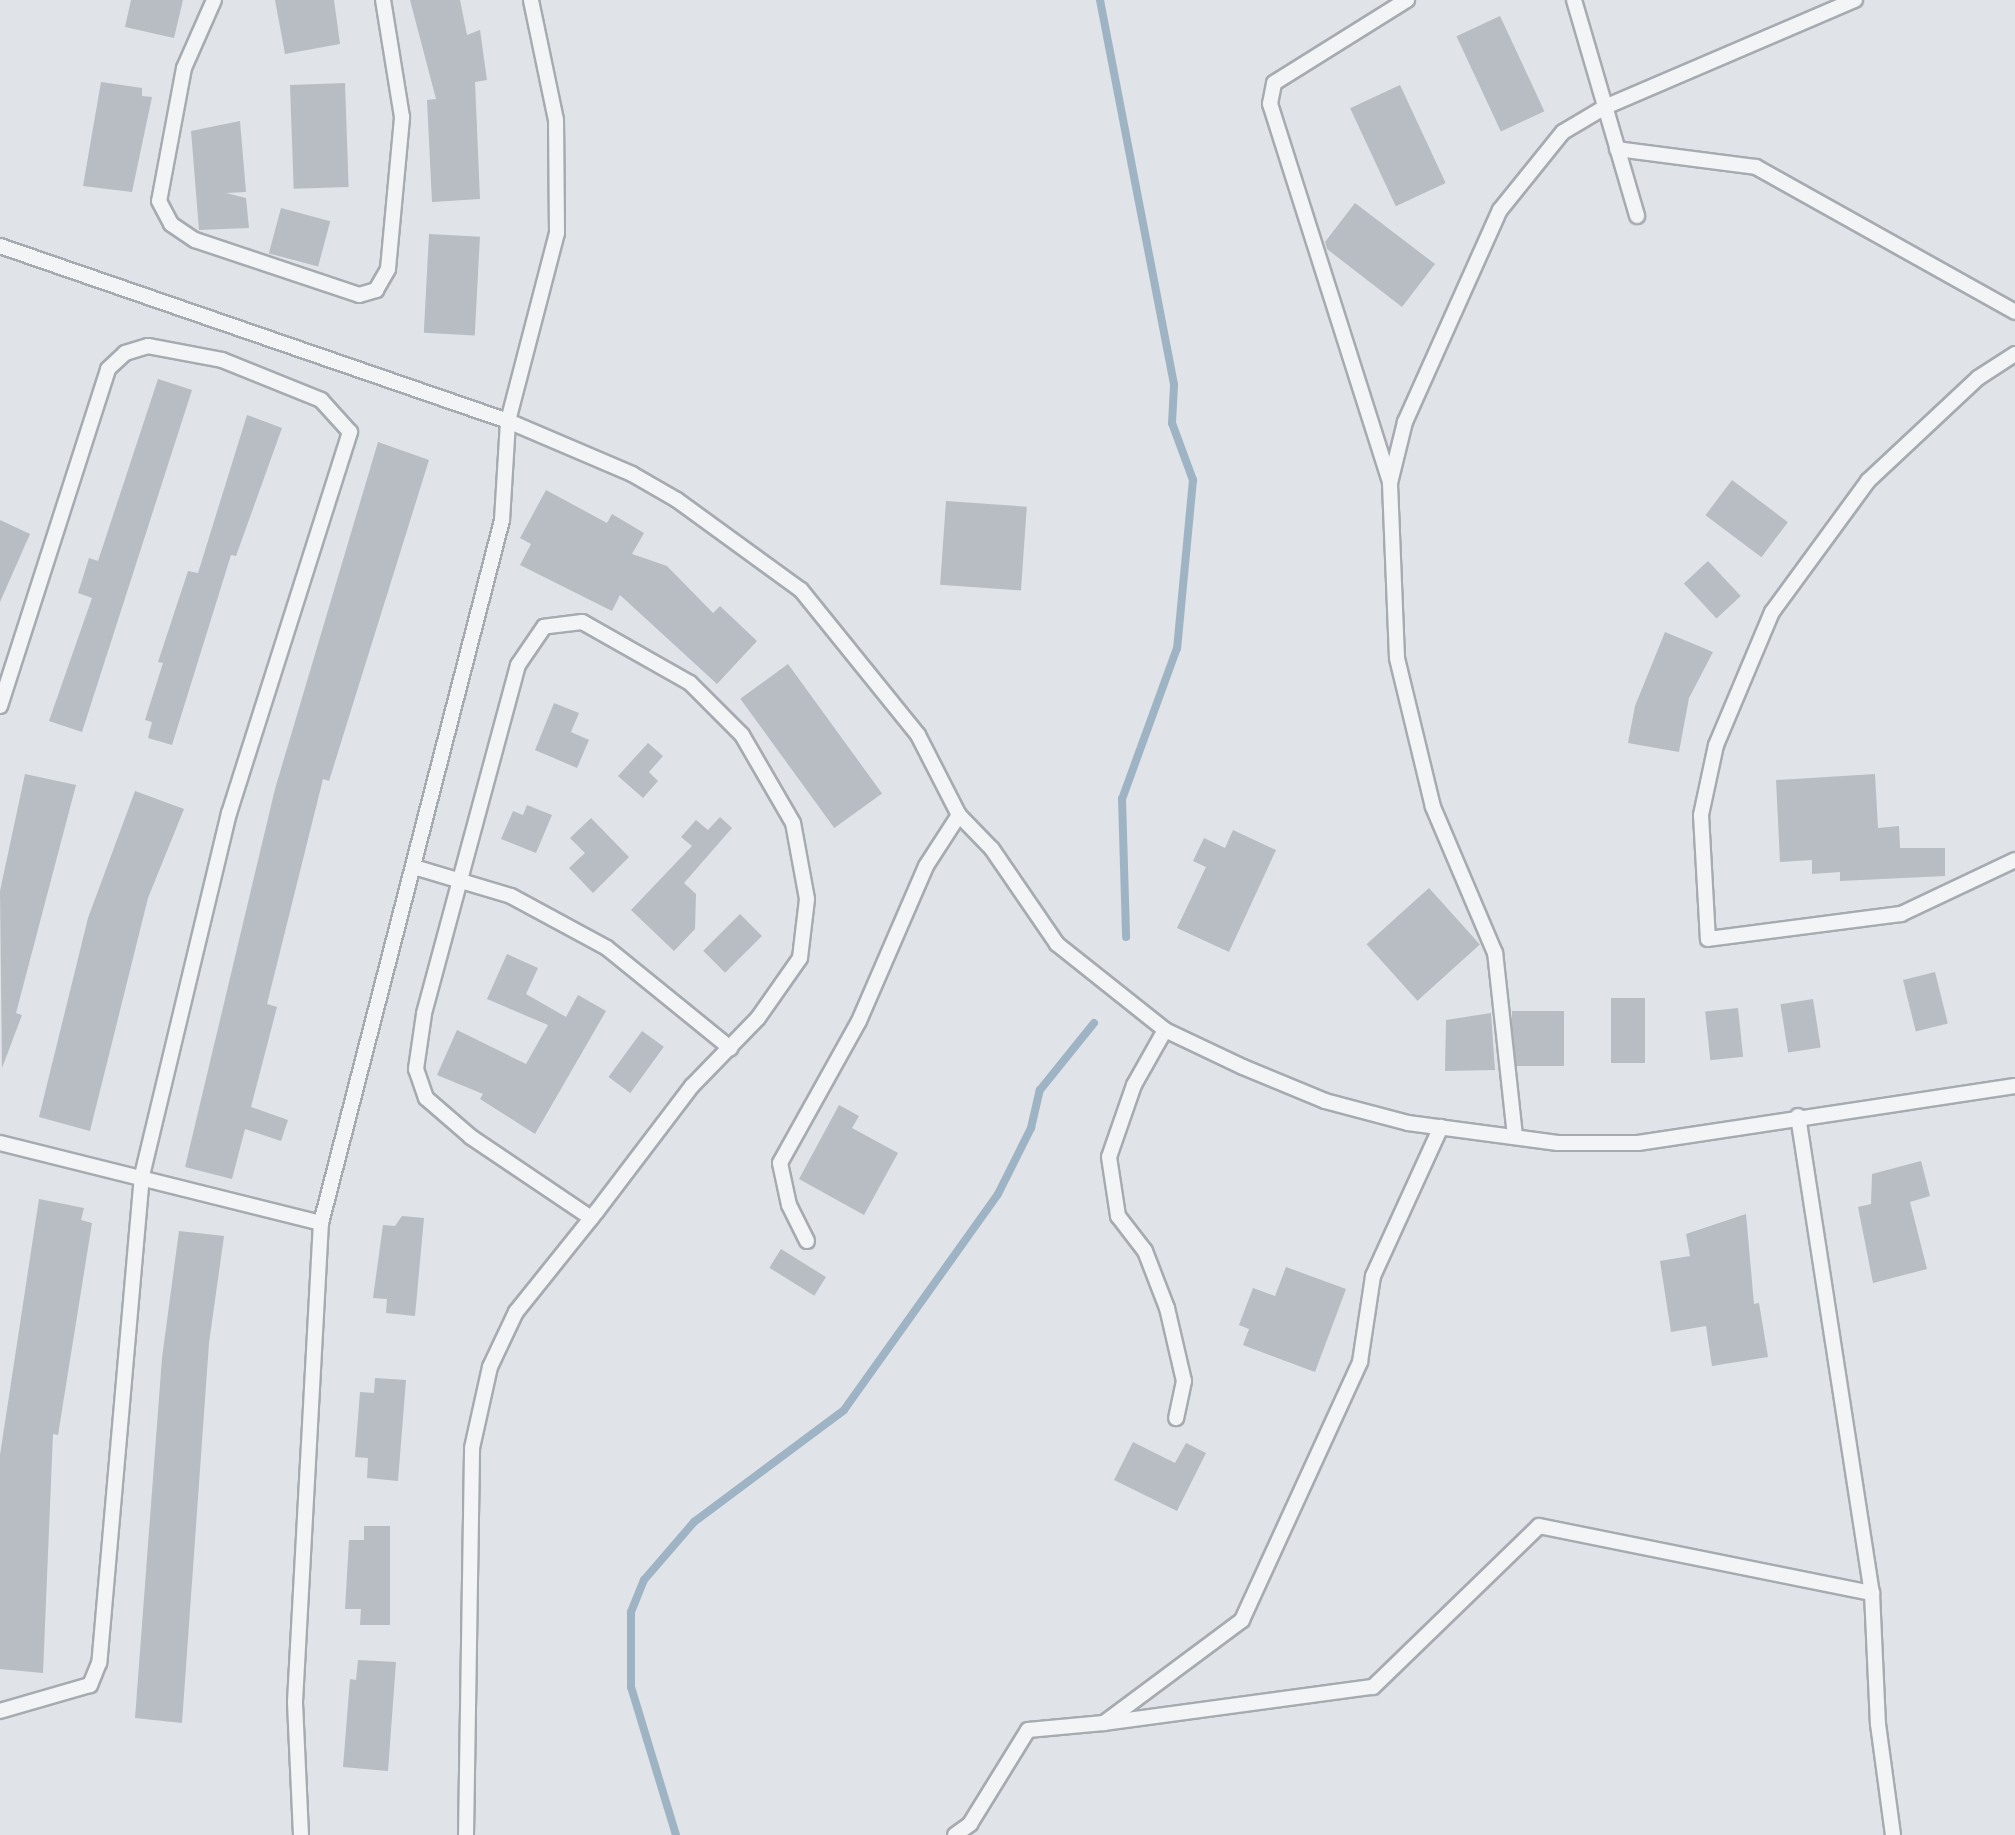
<!DOCTYPE html>
<html>
<head>
<meta charset="utf-8">
<style>
  body { margin:0 }
  #map { position:relative; width:2015px; height:1835px; overflow:hidden; background:#e0e3e7; font-family:Cabin,sans-serif }
  div>[style] { position:absolute }
  [style*='--x'] { left:calc(var(--x)*1px); top:calc(var(--y)*1px); width:calc(var(--w)*1px); rotate:calc(var(--a)*1deg) }
  .stream>* { height:8px; margin:-4px; padding:0 4px; transform-origin:4px; border-radius:4px; background:#9eb4c4 }
  .building>* { inset:0; background:#b7bdc3; transform-origin:0 0 }
  .roads { filter:drop-shadow(2px 0 #a6abb1) drop-shadow(-2px 0 #a6abb1) drop-shadow(0 2px #a6abb1) drop-shadow(0 -2px #a6abb1) }
  .lane>* { height:14px; margin:-7px; padding:0 7px; transform-origin:7px; border-radius:7px; background:#f2f4f6 }
  span { translate:-50% -50%; white-space:nowrap; text-align:center; line-height:1.15; -webkit-text-stroke:9px #eff2f5; paint-order:stroke }
</style>
</head>
<body>
<div id="map">
  <div class="stream">
    <i style="--x:1100;--y:0;--w:392;--a:79.1"></i>
    <i style="--x:1174;--y:385;--w:38;--a:93"></i>
    <i style="--x:1172;--y:423;--w:61;--a:69.8"></i>
    <i style="--x:1193;--y:480;--w:169;--a:95.4"></i>
    <i style="--x:1177;--y:648;--w:161;--a:110"></i>
    <i style="--x:1122;--y:799;--w:138;--a:88.3"></i>
    <i style="--x:676;--y:1835;--w:155;--a:-106.9"></i>
    <i style="--x:631;--y:1687;--w:75;--a:-90"></i>
    <i style="--x:631;--y:1612;--w:35;--a:-68"></i>
    <i style="--x:644;--y:1580;--w:77;--a:-49.2"></i>
    <i style="--x:694;--y:1522;--w:187;--a:-36.7"></i>
    <i style="--x:844;--y:1410;--w:265;--a:-54.5"></i>
    <i style="--x:998;--y:1194;--w:74;--a:-63.4"></i>
    <i style="--x:1031;--y:1128;--w:39;--a:-77"></i>
    <i style="--x:1040;--y:1090;--w:86;--a:-51.1"></i>
  </div>
  <div class="building">
    <i style="clip-path:polygon(131px 0,183px 0,174px 38px,125px 27px)"></i>
    <i style="clip-path:polygon(275px 0,334px 0,340px 44px,285px 54px)"></i>
    <i style="clip-path:polygon(410px 0,460px 0,467px 35px,480px 30px,487px 80px,475px 82px,480px 199px,432px 202px,427px 100px,436px 99px)"></i>
    <i style="left:1500px;top:16px;width:105px;height:48px;rotate:65deg"></i>
    <i style="clip-path:polygon(101px 82px,142px 88px,142px 96px,152px 97px,132px 192px,83px 186px)"></i>
    <i style="left:345px;top:83px;width:104px;height:55px;rotate:88deg"></i>
    <i style="left:1400px;top:85px;width:108px;height:55px;rotate:65deg"></i>
    <i style="clip-path:polygon(240px 121px,246px 192px,226px 193px,246px 198px,249px 228px,199px 230px,191px 131px)"></i>
    <i style="clip-path:polygon(1355px 203px,1435px 264px,1402px 307px,1327px 249px,1325px 242px)"></i>
    <i style="left:281px;top:208px;width:51px;height:47px;rotate:15deg"></i>
    <i style="left:429px;top:234px;width:51px;height:99px;rotate:3deg"></i>
    <i style="clip-path:polygon(158px 379px,192px 390px,82px 732px,49px 721px,92px 598px,78px 593px,89px 558px,98px 561px)"></i>
    <i style="clip-path:polygon(247px 415px,282px 428px,236px 556px,231px 555px,172px 745px,148px 738px,152px 722px,145px 720px,163px 663px,158px 662px,188px 571px,198px 573px)"></i>
    <i style="clip-path:polygon(378px 442px,429px 460px,329px 781px,323px 779px,267px 1004px,277px 1007px,251px 1107px,288px 1120px,281px 1141px,245px 1129px,232px 1179px,185px 1167px,275px 789px)"></i>
    <i style="left:1732px;top:480px;width:70px;height:44px;rotate:37deg"></i>
    <i style="clip-path:polygon(546px 490px,607px 523px,612px 514px,644px 533px,632px 554px,667px 566px,713px 613px,720px 606px,757px 641px,717px 684px,620px 595px,612px 611px,520px 565px,531px 544px,520px 538px)"></i>
    <i style="left:946px;top:501px;width:81px;height:84px;rotate:4deg"></i>
    <i style="clip-path:polygon(0 520px,30px 534px,0 602px)"></i>
    <i style="left:1708px;top:561px;width:48px;height:33px;rotate:47deg"></i>
    <i style="clip-path:polygon(1665px 632px,1713px 652px,1689px 698px,1679px 752px,1628px 743px,1635px 706px)"></i>
    <i style="left:788px;top:664px;width:160px;height:59px;rotate:54deg"></i>
    <i style="clip-path:polygon(554px 703px,579px 713px,571px 732px,589px 740px,577px 768px,535px 750px)"></i>
    <i style="clip-path:polygon(648px 743px,663px 756px,649px 772px,658px 781px,643px 798px,618px 776px)"></i>
    <i style="clip-path:polygon(25px 774px,76px 785px,16px 1013px,22px 1015px,2px 1068px,0 891px)"></i>
    <i style="clip-path:polygon(1875px 774px,1878px 828px,1899px 826px,1900px 848px,1945px 848px,1945px 876px,1840px 881px,1840px 872px,1812px 874px,1812px 860px,1780px 862px,1776px 780px)"></i>
    <i style="clip-path:polygon(135px 791px,184px 809px,148px 898px,90px 1131px,39px 1117px,88px 918px)"></i>
    <i style="clip-path:polygon(527px 805px,552px 815px,536px 853px,501px 839px,513px 811px,523px 815px)"></i>
    <i style="clip-path:polygon(720px 817px,732px 828px,684px 883px,696px 894px,695px 929px,674px 951px,631px 910px,692px 846px,681px 837px,696px 820px,708px 830px)"></i>
    <i style="clip-path:polygon(591px 818px,629px 857px,593px 893px,569px 868px,585px 853px,570px 838px)"></i>
    <i style="clip-path:polygon(1233px 830px,1276px 850px,1229px 952px,1177px 928px,1206px 867px,1193px 861px,1204px 838px,1225px 848px)"></i>
    <i style="left:1429px;top:888px;width:76px;height:84px;rotate:48deg"></i>
    <i style="left:740px;top:914px;width:31px;height:52px;rotate:45deg"></i>
    <i style="clip-path:polygon(507px 954px,538px 968px,526px 994px,566px 1017px,578px 995px,606px 1011px,535px 1134px,480px 1099px,483px 1094px,437px 1075px,457px 1030px,526px 1064px,548px 1025px,487px 999px)"></i>
    <i style="left:1935px;top:972px;width:53px;height:33px;rotate:76deg"></i>
    <i style="left:1611px;top:998px;width:34px;height:65px"></i>
    <i style="left:1813px;top:999px;width:49px;height:33px;rotate:81deg"></i>
    <i style="left:1738px;top:1008px;width:49px;height:33px;rotate:84deg"></i>
    <i style="left:1564px;top:1011px;width:55px;height:52px;rotate:90deg"></i>
    <i style="clip-path:polygon(1491px 1013px,1495px 1070px,1445px 1071px,1446px 1020px)"></i>
    <i style="left:642px;top:1031px;width:27px;height:57px;rotate:36deg"></i>
    <i style="clip-path:polygon(839px 1105px,859px 1116px,852px 1128px,898px 1153px,864px 1215px,799px 1179px)"></i>
    <i style="clip-path:polygon(1921px 1161px,1930px 1196px,1910px 1202px,1927px 1269px,1873px 1283px,1858px 1207px,1871px 1204px,1872px 1174px)"></i>
    <i style="clip-path:polygon(39px 1199px,84px 1208px,81px 1220px,92px 1223px,58px 1435px,53px 1434px,43px 1673px,0 1669px,0 1455px)"></i>
    <i style="clip-path:polygon(1746px 1214px,1754px 1304px,1759px 1303px,1768px 1357px,1712px 1366px,1706px 1326px,1671px 1332px,1660px 1261px,1690px 1256px,1686px 1234px)"></i>
    <i style="clip-path:polygon(402px 1216px,424px 1218px,415px 1316px,386px 1313px,387px 1299px,373px 1298px,383px 1225px,395px 1226px)"></i>
    <i style="clip-path:polygon(179px 1231px,224px 1236px,209px 1343px,182px 1723px,135px 1718px,162px 1358px)"></i>
    <i style="left:781px;top:1249px;width:53px;height:22px;rotate:32deg"></i>
    <i style="clip-path:polygon(1286px 1267px,1346px 1289px,1315px 1372px,1243px 1345px,1249px 1329px,1239px 1325px,1253px 1288px,1275px 1296px)"></i>
    <i style="clip-path:polygon(375px 1378px,406px 1380px,398px 1481px,367px 1478px,368px 1458px,355px 1457px,360px 1392px,374px 1393px)"></i>
    <i style="clip-path:polygon(1133px 1442px,1175px 1463px,1186px 1443px,1206px 1453px,1177px 1511px,1114px 1480px)"></i>
    <i style="clip-path:polygon(364px 1526px,390px 1526px,390px 1625px,360px 1625px,361px 1609px,345px 1609px,349px 1540px,364px 1540px)"></i>
    <i style="clip-path:polygon(358px 1660px,396px 1662px,388px 1771px,343px 1767px,350px 1679px,356px 1680px)"></i>
  </div>
  <div class="roads">
    <div class="lane">
      <i style="--x:214;--y:0;--w:74;--a:113.8"></i>
      <i style="--x:184;--y:68;--w:135;--a:100.6"></i>
      <i style="--x:159;--y:201;--w:26;--a:62"></i>
      <i style="--x:171;--y:224;--w:29;--a:34"></i>
      <i style="--x:195;--y:240;--w:173;--a:18.5"></i>
      <i style="--x:359;--y:295;--w:18;--a:-16"></i>
      <i style="--x:376;--y:290;--w:24;--a:-60"></i>
      <i style="--x:388;--y:269;--w:153;--a:-84.7"></i>
      <i style="--x:402;--y:117;--w:119;--a:-99.2"></i>
      <i style="--x:1574;--y:0;--w:225;--a:73.7"></i>
      <i style="--x:1617;--y:149;--w:140;--a:7.4"></i>
      <i style="--x:1756;--y:167;--w:297;--a:29.2"></i>
      <i style="--x:0;--y:246;--w:537;--a:19.01"></i>
      <i style="--x:508;--y:421;--w:135;--a:23.1"></i>
      <i style="--x:632;--y:474;--w:52;--a:30"></i>
      <i style="--x:677;--y:500;--w:153;--a:36"></i>
      <i style="--x:801;--y:590;--w:186;--a:51.1"></i>
      <i style="--x:918;--y:735;--w:90;--a:62.9"></i>
      <i style="--x:959;--y:815;--w:47;--a:45.9"></i>
      <i style="--x:992;--y:849;--w:115;--a:55.6"></i>
      <i style="--x:1057;--y:944;--w:138;--a:38.5"></i>
      <i style="--x:1165;--y:1030;--w:86;--a:25.4"></i>
      <i style="--x:1243;--y:1067;--w:89;--a:22.5"></i>
      <i style="--x:1325;--y:1101;--w:86;--a:14.8"></i>
      <i style="--x:1408;--y:1123;--w:151;--a:7.6"></i>
      <i style="--x:1558;--y:1143;--w:80;--a:0"></i>
      <i style="--x:1638;--y:1143;--w:381;--a:-8.6"></i>
      <i style="--x:2015;--y:354;--w:44;--a:147"></i>
      <i style="--x:1978;--y:378;--w:151;--a:136.9"></i>
      <i style="--x:1868;--y:481;--w:162;--a:126.2"></i>
      <i style="--x:1772;--y:612;--w:144;--a:112.8"></i>
      <i style="--x:1716;--y:745;--w:72;--a:102.1"></i>
      <i style="--x:1701;--y:815;--w:124;--a:86.8"></i>
      <i style="--x:1708;--y:939;--w:195;--a:-7.4"></i>
      <i style="--x:1901;--y:914;--w:126;--a:-25.3"></i>
      <i style="--x:1390;--y:482;--w:397;--a:-107.6"></i>
      <i style="--x:1270;--y:104;--w:21;--a:-79"></i>
      <i style="--x:1274;--y:83;--w:157;--a:-32"></i>
      <i style="--x:0;--y:706;--w:354;--a:-72.2"></i>
      <i style="--x:108;--y:369;--w:23;--a:-43"></i>
      <i style="--x:125;--y:353;--w:24;--a:-17"></i>
      <i style="--x:148;--y:346;--w:75;--a:10.7"></i>
      <i style="--x:222;--y:360;--w:107;--a:22"></i>
      <i style="--x:321;--y:400;--w:43;--a:47.8"></i>
      <i style="--x:350;--y:432;--w:400;--a:107.6"></i>
      <i style="--x:229;--y:813;--w:372;--a:103.5"></i>
      <i style="--x:142;--y:1175;--w:490;--a:95"></i>
      <i style="--x:99;--y:1663;--w:24;--a:112"></i>
      <i style="--x:90;--y:1685;--w:94;--a:163.9"></i>
      <i style="--x:414;--y:867;--w:101;--a:16.6"></i>
      <i style="--x:511;--y:896;--w:109;--a:28.4"></i>
      <i style="--x:607;--y:948;--w:159;--a:39.1"></i>
      <i style="--x:1165;--y:1030;--w:63;--a:119.4"></i>
      <i style="--x:1134;--y:1085;--w:76;--a:109.1"></i>
      <i style="--x:1109;--y:1157;--w:60;--a:81.3"></i>
      <i style="--x:1118;--y:1216;--w:44;--a:52.4"></i>
      <i style="--x:1145;--y:1251;--w:61;--a:68.9"></i>
      <i style="--x:1167;--y:1308;--w:75;--a:76.9"></i>
      <i style="--x:1184;--y:1381;--w:38;--a:102"></i>
      <i style="--x:1798;--y:1116;--w:483;--a:81.2"></i>
      <i style="--x:1872;--y:1593;--w:131;--a:87.4"></i>
      <i style="--x:1878;--y:1724;--w:112;--a:82.3"></i>
      <i style="--x:1515;--y:1136;--w:184;--a:-96.2"></i>
      <i style="--x:1495;--y:953;--w:159;--a:-113"></i>
      <i style="--x:1433;--y:807;--w:153;--a:-103.6"></i>
      <i style="--x:1397;--y:658;--w:175;--a:-92.3"></i>
      <i style="--x:1390;--y:483;--w:63;--a:-76.2"></i>
      <i style="--x:1405;--y:422;--w:232;--a:-65.9"></i>
      <i style="--x:1500;--y:210;--w:100;--a:-51.1"></i>
      <i style="--x:1563;--y:132;--w:49;--a:-30.8"></i>
      <i style="--x:1605;--y:107;--w:272;--a:-23.2"></i>
      <i style="--x:0;--y:1143;--w:331;--a:14"></i>
      <i style="--x:807;--y:1241;--w:40;--a:-116.6"></i>
      <i style="--x:789;--y:1205;--w:43;--a:-102.1"></i>
      <i style="--x:780;--y:1163;--w:162;--a:-60.9"></i>
      <i style="--x:859;--y:1021;--w:169;--a:-66.6"></i>
      <i style="--x:926;--y:866;--w:61;--a:-57.1"></i>
      <i style="--x:1105;--y:1723;--w:270;--a:-7.7"></i>
      <i style="--x:1373;--y:1687;--w:231;--a:-44.1"></i>
      <i style="--x:1539;--y:1526;--w:340;--a:11.4"></i>
      <i style="--x:301;--y:1835;--w:133;--a:-92.6"></i>
      <i style="--x:295;--y:1702;--w:480;--a:-86.9"></i>
      <i style="--x:321;--y:1223;--w:726;--a:-75.56"></i>
      <i style="--x:502;--y:520;--w:99;--a:-86.5"></i>
      <i style="--x:508;--y:421;--w:194;--a:-75.4"></i>
      <i style="--x:557;--y:233;--w:113;--a:-90.5"></i>
      <i style="--x:556;--y:120;--w:123;--a:-101.8"></i>
      <i style="--x:466;--y:1835;--w:387;--a:-89.1"></i>
      <i style="--x:472;--y:1448;--w:83;--a:-77.5"></i>
      <i style="--x:490;--y:1367;--w:61;--a:-64.7"></i>
      <i style="--x:516;--y:1312;--w:129;--a:-51.3"></i>
      <i style="--x:597;--y:1211;--w:157;--a:-52.8"></i>
      <i style="--x:692;--y:1086;--w:95;--a:-45.9"></i>
      <i style="--x:758;--y:1018;--w:73;--a:-55"></i>
      <i style="--x:800;--y:958;--w:59;--a:-83.2"></i>
      <i style="--x:807;--y:899;--w:77;--a:-100.4"></i>
      <i style="--x:793;--y:823;--w:102;--a:-120.1"></i>
      <i style="--x:742;--y:735;--w:74;--a:-135"></i>
      <i style="--x:690;--y:683;--w:124;--a:-150.5"></i>
      <i style="--x:582;--y:622;--w:38;--a:173"></i>
      <i style="--x:544;--y:627;--w:46;--a:124.4"></i>
      <i style="--x:518;--y:665;--w:361;--a:105.1"></i>
      <i style="--x:424;--y:1014;--w:56;--a:98.3"></i>
      <i style="--x:416;--y:1069;--w:31;--a:71"></i>
      <i style="--x:426;--y:1098;--w:60;--a:40.9"></i>
      <i style="--x:471;--y:1137;--w:145;--a:34"></i>
      <i style="--x:955;--y:1835;--w:19;--a:-36"></i>
      <i style="--x:970;--y:1824;--w:110;--a:-58.3"></i>
      <i style="--x:1028;--y:1730;--w:76;--a:-5.3"></i>
      <i style="--x:1104;--y:1723;--w:172;--a:-36.7"></i>
      <i style="--x:1242;--y:1620;--w:284;--a:-65.4"></i>
      <i style="--x:1360;--y:1362;--w:87;--a:-81.4"></i>
      <i style="--x:1373;--y:1276;--w:164;--a:-65.5"></i>
    </div>
  </div>
</div>
</body>
</html>
